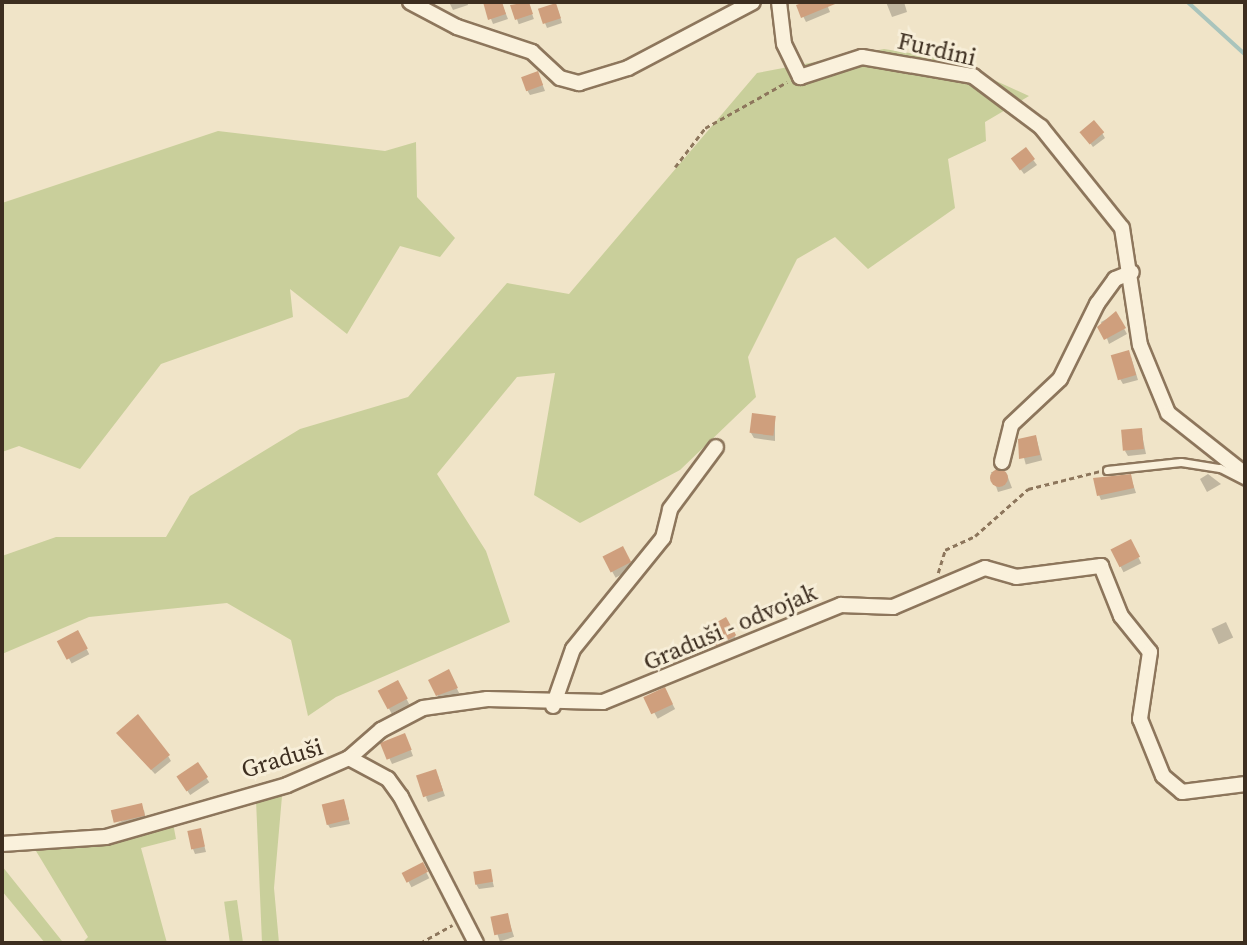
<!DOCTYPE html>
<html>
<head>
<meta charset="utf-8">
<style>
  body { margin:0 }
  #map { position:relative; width:1247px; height:945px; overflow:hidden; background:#f0e4c8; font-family:"Source Serif 4",serif }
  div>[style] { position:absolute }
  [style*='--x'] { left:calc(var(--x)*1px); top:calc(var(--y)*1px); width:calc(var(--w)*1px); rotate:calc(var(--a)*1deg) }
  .green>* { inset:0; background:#c9cf9b; transform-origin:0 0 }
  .shadow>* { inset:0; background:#0003; transform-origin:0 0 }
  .stream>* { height:3.5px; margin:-1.75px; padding:0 1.75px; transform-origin:1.75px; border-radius:1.75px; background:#a9c4bc }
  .building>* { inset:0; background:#cf9f7d; transform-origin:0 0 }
  .round { border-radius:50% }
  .path>* { height:2.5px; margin-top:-1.25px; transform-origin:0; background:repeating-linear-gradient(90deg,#8d765c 0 5px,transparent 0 8.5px) }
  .roads { filter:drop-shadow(2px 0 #8d765c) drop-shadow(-2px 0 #8d765c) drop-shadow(0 2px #8d765c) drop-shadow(0 -2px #8d765c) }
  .lane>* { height:7px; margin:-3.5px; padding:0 3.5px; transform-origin:3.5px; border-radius:3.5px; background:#faf1dc }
  .street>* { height:14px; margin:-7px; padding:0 7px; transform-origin:7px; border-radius:7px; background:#faf1dc }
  span { translate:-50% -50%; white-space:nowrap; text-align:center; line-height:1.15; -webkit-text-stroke:6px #f7eed8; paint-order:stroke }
  .street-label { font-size:24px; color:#3d2e20 }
  .frame { position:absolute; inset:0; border:4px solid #3d2e20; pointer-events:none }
</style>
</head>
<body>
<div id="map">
  <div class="green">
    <i style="clip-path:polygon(884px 49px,948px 59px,1029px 96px,985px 122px,986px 141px,948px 159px,955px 208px,868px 269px,835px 237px,797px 259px,748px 357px,756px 397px,680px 470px,580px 523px,534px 495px,555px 373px,517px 377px,437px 474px,486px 551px,510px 622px,336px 697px,308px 716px,291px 640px,227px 603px,89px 617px,2px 654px,2px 556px,56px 537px,166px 537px,190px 496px,300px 429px,408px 397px,507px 283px,569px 294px,757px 73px)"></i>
    <i style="clip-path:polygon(218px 131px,385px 151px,416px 142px,417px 197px,455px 238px,440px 257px,400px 246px,347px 334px,290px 289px,293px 317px,161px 364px,80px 469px,19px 446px,2px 452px,2px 203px)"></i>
    <i style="clip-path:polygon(282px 796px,274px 888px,279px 943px,262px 943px,256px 800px)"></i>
    <i style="clip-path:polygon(173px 823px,176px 839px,141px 848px,167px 943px,82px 943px,88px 937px,36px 851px)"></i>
    <i style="clip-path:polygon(2px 866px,62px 941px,67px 943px,45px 943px,2px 891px)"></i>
    <i style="left:237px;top:900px;width:43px;height:13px;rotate:82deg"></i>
  </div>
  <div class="shadow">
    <i style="clip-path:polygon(449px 2px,467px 2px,468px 5px,453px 10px)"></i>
    <i style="clip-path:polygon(501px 2px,508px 19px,493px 24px,486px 6px)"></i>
    <i style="left:528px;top:2px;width:18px;height:16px;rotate:71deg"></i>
    <i style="clip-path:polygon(809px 2px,826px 2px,830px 12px,806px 22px,798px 6px)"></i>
    <i style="clip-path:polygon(886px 2px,904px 2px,907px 12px,892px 17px)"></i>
    <i style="clip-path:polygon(558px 10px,562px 23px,547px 28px,545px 23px)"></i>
    <i style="clip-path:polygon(540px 78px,545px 91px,530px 95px,527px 90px)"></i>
    <i style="clip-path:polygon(1102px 133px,1105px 138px,1093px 147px,1085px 136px)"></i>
    <i style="clip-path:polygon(1025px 149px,1037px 165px,1024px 174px,1016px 163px)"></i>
    <i style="clip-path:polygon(1116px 314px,1127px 334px,1109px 344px,1101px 322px)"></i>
    <i style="clip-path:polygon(1131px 357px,1138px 380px,1123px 384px,1120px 379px)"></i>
    <i style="clip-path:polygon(775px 418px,775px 441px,754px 438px,751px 433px)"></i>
    <i style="clip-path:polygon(1141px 430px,1146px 454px,1128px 456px,1125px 451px)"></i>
    <i style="left:1036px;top:437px;width:24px;height:17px;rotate:75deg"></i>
    <i style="clip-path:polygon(991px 472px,1006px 472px,1012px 488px,998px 492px)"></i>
    <i style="clip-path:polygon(1208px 474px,1221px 484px,1207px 492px,1200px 479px)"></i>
    <i style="clip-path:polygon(1130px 475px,1136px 493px,1101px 500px,1099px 495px)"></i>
    <i style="left:1130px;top:541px;width:25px;height:20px;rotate:63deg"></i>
    <i style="left:622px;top:548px;width:23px;height:20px;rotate:61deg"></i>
    <i style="left:726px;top:619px;width:25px;height:20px;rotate:63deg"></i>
    <i style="left:1226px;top:622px;width:17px;height:16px;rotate:65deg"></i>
    <i style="left:78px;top:633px;width:24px;height:20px;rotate:62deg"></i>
    <i style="left:448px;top:672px;width:24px;height:20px;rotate:62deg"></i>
    <i style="left:398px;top:683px;width:24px;height:20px;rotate:62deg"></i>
    <i style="left:664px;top:689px;width:23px;height:20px;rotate:61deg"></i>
    <i style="clip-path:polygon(118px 734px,168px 756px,171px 761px,155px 774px)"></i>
    <i style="clip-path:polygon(407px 740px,413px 756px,392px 764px,383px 744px)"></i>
    <i style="left:197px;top:764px;width:22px;height:23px;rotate:56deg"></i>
    <i style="clip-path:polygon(438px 776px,445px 796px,428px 802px,426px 797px)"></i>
    <i style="clip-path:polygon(344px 801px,350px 824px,330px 828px,327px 823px)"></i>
    <i style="clip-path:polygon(144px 810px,146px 821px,119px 829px,116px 824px)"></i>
    <i style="clip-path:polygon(200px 830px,206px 852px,195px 854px,193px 849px)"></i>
    <i style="left:422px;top:864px;width:16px;height:20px;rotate:63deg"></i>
    <i style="clip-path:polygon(490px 871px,494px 887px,479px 889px,476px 884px)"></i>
    <i style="left:507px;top:915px;width:23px;height:15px;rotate:72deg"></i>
  </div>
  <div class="stream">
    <i style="--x:1188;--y:2;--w:77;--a:42.4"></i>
  </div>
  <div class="building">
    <i style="clip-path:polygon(483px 2px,502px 2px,506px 14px,488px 20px)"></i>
    <i style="clip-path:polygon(529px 2px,533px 14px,515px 20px,510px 5px)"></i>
    <i style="clip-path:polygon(805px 2px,840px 2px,801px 18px,796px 5px)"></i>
    <i style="left:556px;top:3px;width:16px;height:19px;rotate:72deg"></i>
    <i style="left:538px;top:71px;width:15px;height:18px;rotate:70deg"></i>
    <i style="left:1094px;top:120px;width:16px;height:19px;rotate:50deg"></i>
    <i style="left:1026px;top:147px;width:15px;height:19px;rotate:53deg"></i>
    <i style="clip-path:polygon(1116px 311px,1126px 328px,1104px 340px,1097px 327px)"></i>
    <i style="left:1129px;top:350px;width:26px;height:19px;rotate:74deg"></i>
    <i style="left:752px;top:413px;width:24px;height:20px;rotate:7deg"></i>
    <i style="left:1142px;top:428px;width:21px;height:21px;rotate:85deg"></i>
    <i style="clip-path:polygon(1036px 435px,1040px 455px,1019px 459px,1018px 439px)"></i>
    <i class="round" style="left:990px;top:469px;width:18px;height:18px"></i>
    <i style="clip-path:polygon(1131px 474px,1134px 488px,1097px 496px,1093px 478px)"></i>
    <i style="left:1131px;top:539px;width:20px;height:23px;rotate:63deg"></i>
    <i style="left:623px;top:546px;width:18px;height:23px;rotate:63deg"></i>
    <i style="left:726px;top:617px;width:21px;height:23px;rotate:61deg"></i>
    <i style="left:78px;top:630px;width:21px;height:24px;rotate:62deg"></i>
    <i style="clip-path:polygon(449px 669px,458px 688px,436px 696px,428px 680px)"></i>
    <i style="left:398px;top:680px;width:21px;height:23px;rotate:62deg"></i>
    <i style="left:665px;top:687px;width:19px;height:24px;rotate:65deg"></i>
    <i style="clip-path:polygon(138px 714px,170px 755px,151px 770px,116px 733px)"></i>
    <i style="left:405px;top:733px;width:18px;height:27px;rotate:68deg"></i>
    <i style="left:198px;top:762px;width:18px;height:26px;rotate:56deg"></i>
    <i style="left:436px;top:769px;width:23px;height:21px;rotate:72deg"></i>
    <i style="left:344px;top:799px;width:21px;height:23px;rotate:76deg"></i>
    <i style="left:142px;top:803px;width:13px;height:32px;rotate:77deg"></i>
    <i style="left:201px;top:828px;width:19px;height:14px;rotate:78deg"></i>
    <i style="left:423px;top:862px;width:11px;height:24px;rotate:63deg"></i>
    <i style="left:491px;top:869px;width:13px;height:18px;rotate:81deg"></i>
    <i style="left:508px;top:913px;width:19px;height:18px;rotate:78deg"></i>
  </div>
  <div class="path">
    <i style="--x:675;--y:167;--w:49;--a:-52.4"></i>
    <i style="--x:705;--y:128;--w:94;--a:-29.3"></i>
    <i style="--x:938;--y:573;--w:24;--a:-73"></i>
    <i style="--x:945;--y:550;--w:33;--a:-25"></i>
    <i style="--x:975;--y:536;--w:71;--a:-41.6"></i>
    <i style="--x:1028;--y:489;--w:74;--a:-14"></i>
    <i style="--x:420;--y:943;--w:37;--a:-29"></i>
  </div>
  <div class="roads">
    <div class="lane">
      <i style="--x:1107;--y:470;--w:74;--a:-6.2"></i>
      <i style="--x:1181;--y:462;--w:39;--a:9"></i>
      <i style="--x:1220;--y:468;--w:28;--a:27"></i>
    </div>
    <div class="street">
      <i style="--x:410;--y:2;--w:53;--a:28"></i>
      <i style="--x:457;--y:27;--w:79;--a:18.4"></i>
      <i style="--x:532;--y:52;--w:38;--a:43"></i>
      <i style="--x:560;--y:78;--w:20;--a:15"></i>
      <i style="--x:579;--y:83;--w:51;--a:-17"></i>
      <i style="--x:628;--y:68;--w:141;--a:-27.8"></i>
      <i style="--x:779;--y:2;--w:42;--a:83.2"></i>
      <i style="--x:784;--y:44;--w:37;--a:64"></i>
      <i style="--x:800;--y:77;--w:65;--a:-17.9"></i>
      <i style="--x:862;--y:57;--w:113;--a:9.7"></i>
      <i style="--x:973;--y:76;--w:85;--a:36.9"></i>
      <i style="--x:1041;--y:127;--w:129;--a:51.3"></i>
      <i style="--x:1122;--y:228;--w:118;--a:81.3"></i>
      <i style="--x:1140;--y:345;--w:74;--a:67.6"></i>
      <i style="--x:1168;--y:413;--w:98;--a:38.4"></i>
      <i style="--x:1002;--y:462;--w:38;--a:-76"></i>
      <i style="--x:1011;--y:425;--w:67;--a:-43.2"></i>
      <i style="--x:1060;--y:379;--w:84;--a:-63.7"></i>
      <i style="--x:1097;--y:304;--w:31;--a:-54"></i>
      <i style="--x:1115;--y:279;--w:18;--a:-22"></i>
      <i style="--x:553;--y:706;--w:60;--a:-70.7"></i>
      <i style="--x:573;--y:649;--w:143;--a:-51"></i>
      <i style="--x:663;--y:538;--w:30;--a:-76"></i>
      <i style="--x:670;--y:509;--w:77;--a:-53.4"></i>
      <i style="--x:349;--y:758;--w:43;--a:-41.2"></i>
      <i style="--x:381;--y:730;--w:47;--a:-27.6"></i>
      <i style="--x:423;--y:708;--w:65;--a:-8"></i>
      <i style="--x:487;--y:699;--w:116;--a:1.5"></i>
      <i style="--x:603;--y:702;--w:257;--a:-22.2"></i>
      <i style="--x:841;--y:605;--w:52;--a:2.2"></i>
      <i style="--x:893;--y:607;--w:100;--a:-23"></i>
      <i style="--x:985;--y:568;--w:32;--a:16"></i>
      <i style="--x:1016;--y:577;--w:86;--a:-7.4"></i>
      <i style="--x:1101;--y:566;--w:54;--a:68.2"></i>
      <i style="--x:1121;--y:616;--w:46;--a:51.1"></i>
      <i style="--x:1150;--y:652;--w:68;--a:98.5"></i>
      <i style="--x:1140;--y:719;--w:61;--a:68"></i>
      <i style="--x:1163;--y:776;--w:25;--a:40"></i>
      <i style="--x:1182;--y:792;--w:64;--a:-7.2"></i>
      <i style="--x:2;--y:844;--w:104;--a:-3.9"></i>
      <i style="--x:106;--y:837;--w:188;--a:-16"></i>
      <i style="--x:287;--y:785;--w:68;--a:-23.5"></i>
      <i style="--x:349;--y:758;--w:44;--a:28.3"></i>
      <i style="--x:388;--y:779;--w:22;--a:54"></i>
      <i style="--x:401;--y:797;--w:164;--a:62.8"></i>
    </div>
  </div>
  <div class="street-label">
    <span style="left:937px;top:49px;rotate:13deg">Furdini</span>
    <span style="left:730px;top:627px;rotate:-23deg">Graduši - odvojak</span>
    <span style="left:282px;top:758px;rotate:-17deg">Graduši</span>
  </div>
  <div class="frame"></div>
</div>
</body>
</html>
